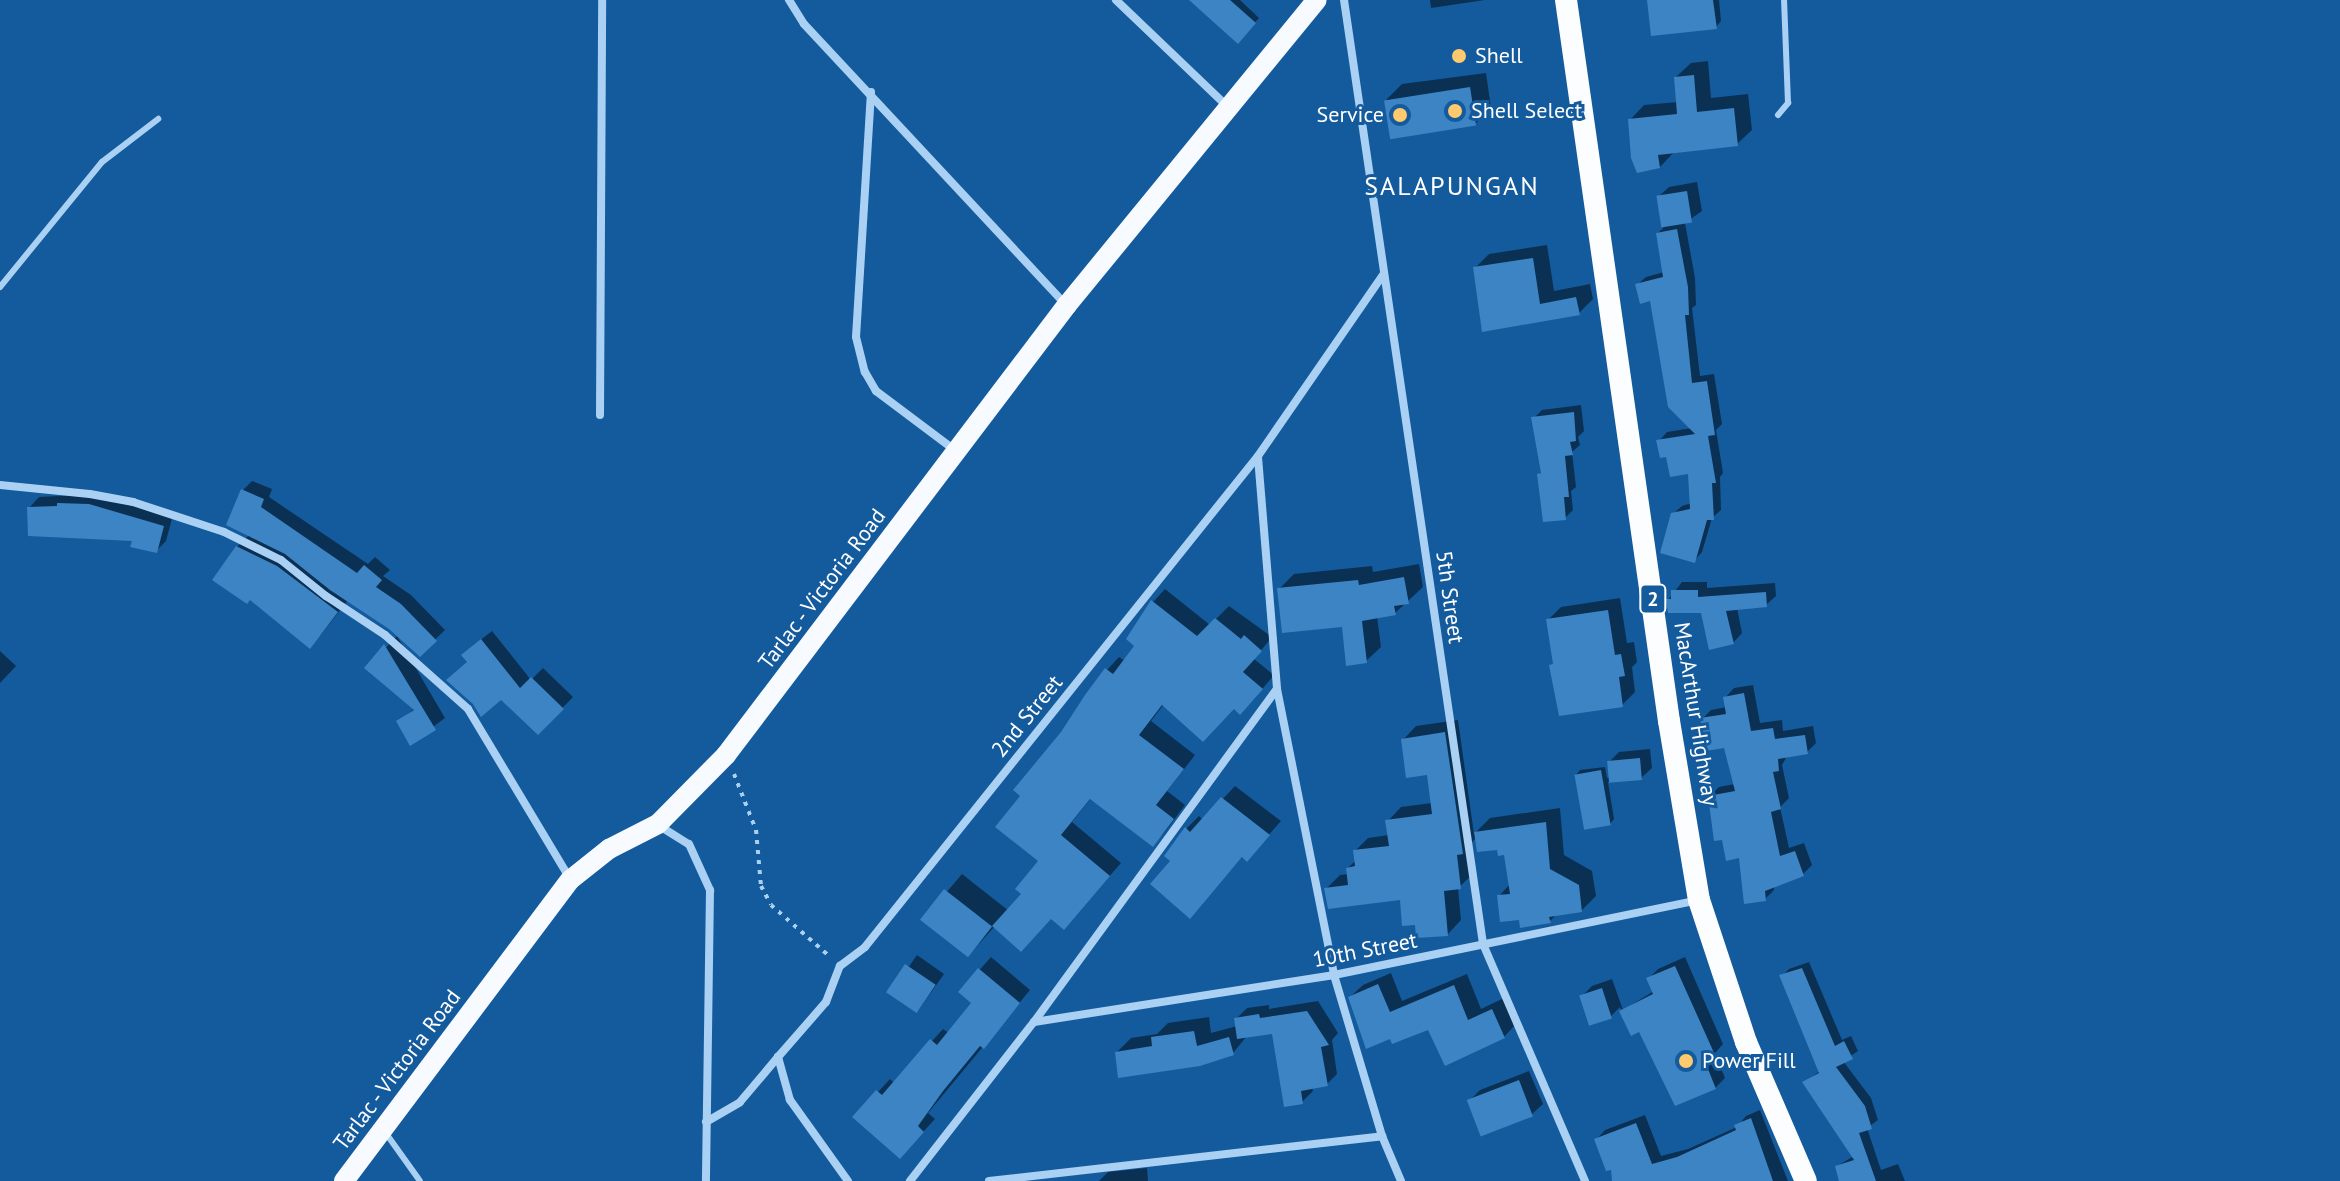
<!DOCTYPE html>
<html>
<head>
<meta charset="utf-8">
<style>
  body { margin:0 }
  #map { position:relative; width:2340px; height:1181px; overflow:hidden; background:#145b9d; font-family:"PT Sans",sans-serif }
  div>[style] { position:absolute }
  [style*='--x'] { left:calc(var(--x)*1px); top:calc(var(--y)*1px); width:calc(var(--w)*1px); rotate:calc(var(--a)*1deg) }
  .shadow>* { inset:0; background:#0007; transform-origin:0 0 }
  .building>* { inset:0; background:#3d84c4; transform-origin:0 0 }
  .path>* { height:4px; margin-top:-2px; transform-origin:0; background:repeating-linear-gradient(90deg,#aad1f4 0 4px,transparent 0 10px) }
  .service>* { height:6px; margin:-3px; padding:0 3px; transform-origin:3px; border-radius:3px; background:#aad1f4 }
  .minor>* { height:8px; margin:-4px; padding:0 4px; transform-origin:4px; border-radius:4px; background:#aad1f4 }
  .primary>* { height:20px; margin:-10px; padding:0 10px; transform-origin:10px; border-radius:10px; background:#f7fbff }
  .trunk>* { height:22px; margin:-11px; padding:0 11px; transform-origin:11px; border-radius:11px; background:#fbfdff }
  .dots>* { width:22px; height:22px; translate:-50% -50%; box-sizing:border-box; border:4px solid #145b9d; border-radius:50% }
  span { translate:-50% -50%; white-space:nowrap; text-align:center; line-height:1.15; -webkit-text-stroke:6px #145b9d; paint-order:stroke }
  .shield-label span { padding:2px 6px; background:#145b9d; border:2px solid; border-radius:6px; -webkit-text-stroke-width:0 }
  .shield-label { font-size:20px; color:#fff; font-weight:700 }
  .poi-label { font-size:22px; color:#fff }
  .left { translate:0 -50%; text-align:left }
  .right { translate:-100% -50%; text-align:right }
  .street-label { font-size:22px; color:#fff }
  .quarter-label { font-size:26px; color:#fff; letter-spacing:2px }
</style>
</head>
<body>
<div id="map">
  <div class="shadow">
    <i style="clip-path:polygon(1206px 0,1240px 0,1259px 18px,1238px 41px)"></i>
    <i style="clip-path:polygon(1430px 0,1485px 0,1431px 8px)"></i>
    <i style="clip-path:polygon(1649px 0,1719px 0,1721px 21px,1716px 27px)"></i>
    <i style="clip-path:polygon(1708px 61px,1711px 98px,1748px 94px,1752px 130px,1737px 144px,1675px 151px,1660px 167px,1630px 120px,1644px 105px,1678px 102px,1676px 77px,1691px 63px)"></i>
    <i style="clip-path:polygon(1486px 73px,1491px 108px,1475px 124px,1386px 100px,1402px 84px)"></i>
    <i style="clip-path:polygon(1697px 182px,1702px 211px,1685px 223px,1695px 278px,1696px 305px,1692px 308px,1700px 376px,1714px 374px,1722px 424px,1716px 430px,1723px 473px,1720px 477px,1721px 510px,1712px 518px,1702px 552px,1694px 561px,1673px 514px,1682px 506px,1692px 503px,1690px 471px,1668px 454px,1659px 441px,1667px 432px,1692px 428px,1652px 299px,1637px 285px,1646px 277px,1664px 272px,1658px 233px,1663px 228px,1658px 197px,1669px 187px)"></i>
    <i style="clip-path:polygon(1547px 245px,1554px 291px,1590px 284px,1593px 299px,1579px 313px,1484px 330px,1475px 268px,1489px 254px)"></i>
    <i style="clip-path:polygon(1581px 405px,1584px 431px,1578px 437px,1580px 445px,1572px 452px,1576px 487px,1571px 491px,1573px 510px,1565px 518px,1539px 474px,1543px 471px,1534px 418px,1542px 410px)"></i>
    <i style="clip-path:polygon(252px 481px,272px 489px,269px 497px,368px 564px,375px 557px,390px 570px,383px 576px,411px 595px,445px 630px,420px 654px,390px 628px,348px 600px,320px 636px,237px 547px,249px 535px,243px 490px)"></i>
    <i style="clip-path:polygon(100px 494px,173px 515px,166px 541px,156px 551px,134px 539px,29px 508px,39px 497px)"></i>
    <i style="clip-path:polygon(1419px 564px,1423px 587px,1395px 613px,1377px 616px,1381px 647px,1366px 661px,1344px 625px,1279px 589px,1294px 574px,1372px 566px,1373px 572px)"></i>
    <i style="clip-path:polygon(1682px 582px,1707px 582px,1707px 588px,1775px 583px,1776px 596px,1766px 605px,1737px 608px,1742px 633px,1733px 643px,1702px 611px,1668px 600px)"></i>
    <i style="clip-path:polygon(1165px 589px,1210px 625px,1229px 606px,1272px 637px,1254px 659px,1274px 675px,1253px 700px,1234px 707px,1164px 704px,1151px 721px,1195px 755px,1167px 791px,1185px 805px,1165px 832px,1153px 845px,1092px 797px,1072px 822px,1121px 863px,1064px 928px,1051px 917px,995px 926px,969px 955px,923px 920px,962px 874px,1009px 911px,1024px 894px,1041px 860px,1022px 795px,1107px 670px,1119px 657px,1125px 661px,1137px 645px,1153px 602px)"></i>
    <i style="clip-path:polygon(1620px 598px,1627px 643px,1634px 642px,1637px 662px,1632px 667px,1635px 692px,1622px 705px,1555px 662px,1548px 620px,1561px 607px)"></i>
    <i style="clip-path:polygon(492px 631px,531px 680px,543px 668px,573px 697px,538px 733px,474px 645px)"></i>
    <i style="clip-path:polygon(397px 636px,445px 718px,411px 743px,398px 722px,415px 708px,367px 668px)"></i>
    <i style="clip-path:polygon(0 651px,16px 666px,0 683px)"></i>
    <i style="clip-path:polygon(1753px 685px,1760px 723px,1782px 720px,1783px 731px,1813px 726px,1816px 743px,1807px 752px,1787px 756px,1782px 765px,1789px 798px,1780px 807px,1789px 848px,1804px 843px,1812px 865px,1803px 874px,1774px 886px,1774px 890px,1765px 899px,1710px 796px,1719px 787px,1735px 784px,1726px 745px,1702px 719px,1711px 710px,1727px 707px,1725px 698px,1734px 688px)"></i>
    <i style="clip-path:polygon(1458px 720px,1474px 834px,1490px 818px,1560px 808px,1564px 855px,1592px 871px,1596px 896px,1581px 911px,1557px 914px,1550px 921px,1521px 918px,1499px 896px,1510px 884px,1506px 853px,1476px 838px,1470px 844px,1473px 874px,1458px 888px,1461px 920px,1448px 934px,1416px 923px,1402px 897px,1326px 889px,1340px 875px,1349px 874px,1348px 868px,1356px 860px,1355px 851px,1368px 838px,1389px 835px,1388px 821px,1401px 807px,1432px 803px,1429px 773px,1403px 740px,1416px 726px)"></i>
    <i style="clip-path:polygon(1650px 749px,1652px 768px,1641px 778px,1608px 782px,1614px 819px,1610px 824px,1576px 775px,1580px 770px,1605px 767px,1607px 778px,1610px 777px,1609px 762px,1619px 752px)"></i>
    <i style="clip-path:polygon(1235px 786px,1281px 821px,1259px 846px,1243px 856px,1190px 917px,1173px 860px,1186px 829px,1199px 816px,1203px 820px)"></i>
    <i style="left:917px;top:955px;width:33px;height:46px;rotate:35deg"></i>
    <i style="clip-path:polygon(991px 957px,1030px 990px,928px 1113px,935px 1119px,912px 1144px,855px 1117px,890px 1079px,894px 1083px,943px 1029px,949px 1033px,974px 1003px,960px 992px)"></i>
    <i style="clip-path:polygon(1685px 957px,1723px 1044px,1715px 1053px,1725px 1078px,1715px 1088px,1640px 1030px,1632px 1033px,1620px 1007px,1611px 1016px,1582px 996px,1592px 986px,1612px 979px,1623px 1010px,1654px 991px,1649px 978px,1658px 969px)"></i>
    <i style="clip-path:polygon(1809px 962px,1842px 1040px,1851px 1036px,1858px 1051px,1843px 1061px,1871px 1098px,1878px 1120px,1867px 1128px,1881px 1170px,1898px 1164px,1905px 1181px,1842px 1181px,1837px 1166px,1854px 1156px,1805px 1082px,1820px 1071px,1782px 976px,1789px 969px)"></i>
    <i style="clip-path:polygon(1391px 973px,1402px 1001px,1467px 974px,1481px 1009px,1504px 998px,1516px 1024px,1504px 1037px,1429px 1027px,1350px 997px,1363px 985px)"></i>
    <i style="clip-path:polygon(1318px 1001px,1338px 1033px,1332px 1040px,1337px 1074px,1327px 1084px,1312px 1087px,1313px 1091px,1302px 1102px,1274px 1032px,1247px 1036px,1233px 1053px,1117px 1052px,1131px 1038px,1157px 1034px,1168px 1023px,1209px 1017px,1211px 1033px,1237px 1026px,1236px 1019px,1247px 1008px,1269px 1005px,1269px 1009px)"></i>
    <i style="clip-path:polygon(1529px 1071px,1543px 1104px,1532px 1114px,1470px 1100px,1480px 1090px)"></i>
    <i style="clip-path:polygon(1760px 1110px,1788px 1181px,1616px 1181px,1596px 1140px,1605px 1130px,1645px 1115px,1661px 1156px,1688px 1149px,1737px 1127px,1746px 1116px)"></i>
    <i style="clip-path:polygon(1147px 1168px,1148px 1181px,1099px 1181px,1108px 1172px)"></i>
  </div>
  <div class="building">
    <i style="clip-path:polygon(1189px 0,1230px 0,1256px 23px,1238px 44px)"></i>
    <i style="clip-path:polygon(1647px 0,1713px 0,1717px 29px,1651px 36px)"></i>
    <i style="clip-path:polygon(1694px 75px,1697px 112px,1734px 108px,1738px 146px,1658px 155px,1660px 168px,1637px 173px,1631px 158px,1628px 119px,1677px 114px,1674px 77px)"></i>
    <i style="left:1470px;top:87px;width:39px;height:87px;rotate:81deg"></i>
    <i style="left:1687px;top:191px;width:32px;height:31px;rotate:81deg"></i>
    <i style="clip-path:polygon(1677px 229px,1688px 287px,1689px 315px,1685px 315px,1692px 383px,1707px 381px,1715px 435px,1708px 436px,1716px 483px,1712px 483px,1714px 520px,1707px 520px,1695px 563px,1660px 553px,1671px 513px,1690px 509px,1688px 474px,1670px 477px,1666px 457px,1660px 458px,1656px 440px,1695px 434px,1668px 407px,1650px 301px,1640px 304px,1635px 284px,1663px 277px,1656px 233px)"></i>
    <i style="clip-path:polygon(1533px 258px,1540px 304px,1576px 297px,1580px 315px,1482px 332px,1473px 267px)"></i>
    <i style="clip-path:polygon(1574px 412px,1576px 441px,1570px 442px,1573px 455px,1565px 456px,1569px 497px,1564px 497px,1566px 520px,1543px 522px,1537px 474px,1541px 473px,1531px 417px)"></i>
    <i style="clip-path:polygon(241px 489px,264px 499px,261px 507px,357px 573px,364px 565px,382px 580px,376px 587px,401px 604px,437px 641px,420px 657px,389px 629px,330px 590px,285px 554px,226px 525px)"></i>
    <i style="clip-path:polygon(57px 503px,89px 504px,164px 526px,157px 553px,130px 547px,132px 541px,28px 536px,27px 507px,57px 506px)"></i>
    <i style="clip-path:polygon(236px 546px,277px 566px,338px 612px,310px 649px,250px 600px,247px 604px,212px 580px)"></i>
    <i style="clip-path:polygon(1404px 577px,1409px 604px,1394px 606px,1396px 615px,1362px 621px,1367px 663px,1346px 666px,1342px 627px,1282px 633px,1277px 588px,1358px 580px,1359px 585px)"></i>
    <i style="clip-path:polygon(1671px 590px,1698px 590px,1698px 597px,1766px 592px,1767px 607px,1726px 611px,1734px 644px,1709px 650px,1701px 613px,1668px 613px,1666px 599px,1671px 599px)"></i>
    <i style="clip-path:polygon(1151px 600px,1197px 636px,1215px 618px,1241px 639px,1244px 635px,1262px 651px,1243px 672px,1263px 689px,1240px 715px,1234px 709px,1203px 742px,1162px 705px,1139px 735px,1184px 769px,1156px 805px,1174px 819px,1153px 847px,1090px 799px,1061px 835px,1110px 876px,1064px 930px,1051px 919px,1021px 952px,992px 926px,1021px 894px,1015px 889px,1038px 861px,995px 827px,1020px 796px,1013px 790px,1061px 732px,1085px 695px,1105px 668px,1113px 674px,1134px 646px,1126px 639px)"></i>
    <i style="clip-path:polygon(1608px 610px,1615px 655px,1621px 654px,1625px 676px,1619px 677px,1623px 707px,1559px 716px,1549px 665px,1553px 664px,1546px 619px)"></i>
    <i style="clip-path:polygon(481px 639px,520px 688px,531px 677px,564px 709px,538px 735px,501px 700px,481px 717px,473px 704px,446px 680px,467px 662px,461px 655px)"></i>
    <i style="clip-path:polygon(384px 644px,436px 730px,410px 746px,396px 721px,414px 710px,364px 668px)"></i>
    <i style="clip-path:polygon(1744px 693px,1751px 731px,1773px 728px,1775px 739px,1805px 735px,1808px 754px,1778px 759px,1779px 771px,1773px 772px,1781px 809px,1771px 812px,1780px 856px,1795px 851px,1804px 876px,1765px 891px,1766px 901px,1744px 904px,1739px 858px,1726px 861px,1722px 840px,1714px 841px,1708px 796px,1735px 791px,1724px 748px,1706px 751px,1700px 718px,1726px 714px,1723px 697px)"></i>
    <i style="clip-path:polygon(1445px 732px,1463px 854px,1457px 855px,1461px 889px,1444px 891px,1448px 936px,1416px 938px,1415px 925px,1402px 926px,1400px 900px,1328px 909px,1324px 888px,1348px 885px,1346px 868px,1355px 866px,1353px 850px,1389px 846px,1385px 820px,1432px 814px,1427px 775px,1406px 778px,1401px 739px)"></i>
    <i style="left:1640px;top:758px;width:22px;height:33px;rotate:85deg"></i>
    <i style="left:1601px;top:770px;width:56px;height:27px;rotate:80deg"></i>
    <i style="clip-path:polygon(1221px 797px,1270px 835px,1247px 862px,1242px 857px,1190px 919px,1150px 884px,1170px 861px,1164px 856px,1185px 827px,1190px 832px)"></i>
    <i style="clip-path:polygon(1546px 822px,1550px 869px,1579px 885px,1582px 912px,1549px 917px,1551px 923px,1520px 928px,1519px 920px,1500px 922px,1497px 895px,1510px 894px,1504px 855px,1498px 856px,1497px 850px,1477px 852px,1474px 832px)"></i>
    <i style="left:944px;top:889px;width:61px;height:39px;rotate:38deg"></i>
    <i style="left:905px;top:964px;width:37px;height:34px;rotate:34deg"></i>
    <i style="clip-path:polygon(1675px 966px,1715px 1055px,1704px 1059px,1716px 1089px,1675px 1106px,1639px 1032px,1631px 1036px,1619px 1011px,1653px 994px,1646px 978px)"></i>
    <i style="clip-path:polygon(978px 968px,1020px 1003px,984px 1049px,980px 1046px,943px 1091px,918px 1126px,924px 1132px,900px 1159px,852px 1117px,876px 1090px,882px 1095px,930px 1039px,937px 1045px,971px 1003px,958px 992px)"></i>
    <i style="clip-path:polygon(1802px 968px,1835px 1046px,1844px 1041px,1853px 1059px,1836px 1067px,1865px 1106px,1872px 1129px,1859px 1133px,1876px 1181px,1839px 1181px,1835px 1166px,1854px 1160px,1802px 1082px,1819px 1073px,1779px 975px)"></i>
    <i style="clip-path:polygon(1378px 984px,1390px 1012px,1454px 985px,1468px 1020px,1492px 1009px,1505px 1038px,1445px 1066px,1428px 1030px,1392px 1044px,1390px 1039px,1366px 1049px,1348px 997px)"></i>
    <i style="left:1602px;top:988px;width:32px;height:24px;rotate:72deg"></i>
    <i style="clip-path:polygon(1307px 1011px,1329px 1045px,1321px 1047px,1328px 1086px,1301px 1091px,1303px 1104px,1284px 1107px,1272px 1034px,1237px 1039px,1234px 1018px,1259px 1014px,1260px 1018px)"></i>
    <i style="clip-path:polygon(1194px 1031px,1197px 1046px,1229px 1037px,1234px 1055px,1200px 1066px,1118px 1078px,1115px 1052px,1152px 1046px,1151px 1037px)"></i>
    <i style="left:1519px;top:1080px;width:39px;height:56px;rotate:69deg"></i>
    <i style="clip-path:polygon(1751px 1118px,1773px 1181px,1612px 1181px,1611px 1170px,1606px 1171px,1594px 1139px,1636px 1123px,1652px 1164px,1677px 1157px,1736px 1130px,1734px 1125px)"></i>
  </div>
  <div class="path">
    <i style="--x:734;--y:774;--w:60;--a:68.6"></i>
    <i style="--x:756;--y:830;--w:56;--a:84.9"></i>
    <i style="--x:761;--y:886;--w:21;--a:62"></i>
    <i style="--x:771;--y:905;--w:77;--a:41.3"></i>
  </div>
  <div class="service">
    <i style="--x:1778;--y:115;--w:16;--a:-50"></i>
    <i style="--x:1788;--y:103;--w:103;--a:-92.2"></i>
    <i style="--x:0;--y:287;--w:161;--a:-50.8"></i>
    <i style="--x:102;--y:162;--w:71;--a:-37.5"></i>
    <i style="--x:385;--y:1132;--w:60;--a:54.5"></i>
  </div>
  <div class="minor">
    <i style="--x:789;--y:0;--w:28;--a:58"></i>
    <i style="--x:804;--y:24;--w:383;--a:47"></i>
    <i style="--x:1116;--y:0;--w:155;--a:43.7"></i>
    <i style="--x:1344;--y:0;--w:954;--a:81.62"></i>
    <i style="--x:1483;--y:944;--w:258;--a:66.7"></i>
    <i style="--x:871;--y:92;--w:245;--a:93.5"></i>
    <i style="--x:856;--y:337;--w:36;--a:76"></i>
    <i style="--x:865;--y:372;--w:22;--a:60"></i>
    <i style="--x:876;--y:391;--w:100;--a:36.9"></i>
    <i style="--x:600;--y:415;--w:415;--a:-89.7"></i>
    <i style="--x:1258;--y:457;--w:233;--a:85.3"></i>
    <i style="--x:1277;--y:689;--w:292;--a:78.7"></i>
    <i style="--x:1334;--y:975;--w:168;--a:73.4"></i>
    <i style="--x:1382;--y:1136;--w:49;--a:67.1"></i>
    <i style="--x:0;--y:485;--w:90;--a:5.7"></i>
    <i style="--x:90;--y:494;--w:44;--a:10.5"></i>
    <i style="--x:133;--y:502;--w:96;--a:18.2"></i>
    <i style="--x:224;--y:532;--w:64;--a:26.2"></i>
    <i style="--x:281;--y:560;--w:58;--a:38.7"></i>
    <i style="--x:326;--y:596;--w:71;--a:33.5"></i>
    <i style="--x:385;--y:635;--w:111;--a:41.7"></i>
    <i style="--x:468;--y:709;--w:198;--a:59"></i>
    <i style="--x:658;--y:825;--w:36;--a:32"></i>
    <i style="--x:689;--y:844;--w:51;--a:65.5"></i>
    <i style="--x:710;--y:890;--w:291;--a:90.8"></i>
    <i style="--x:1034;--y:1022;--w:304;--a:-8.9"></i>
    <i style="--x:1334;--y:975;--w:372;--a:-11.6"></i>
    <i style="--x:706;--y:1122;--w:39;--a:-30"></i>
    <i style="--x:740;--y:1102;--w:59;--a:-49.8"></i>
    <i style="--x:848;--y:1181;--w:100;--a:-125.6"></i>
    <i style="--x:790;--y:1100;--w:45;--a:-105.6"></i>
    <i style="--x:778;--y:1057;--w:73;--a:-48.9"></i>
    <i style="--x:826;--y:1002;--w:39;--a:-69"></i>
    <i style="--x:840;--y:966;--w:31;--a:-37"></i>
    <i style="--x:865;--y:947;--w:629;--a:-51.33"></i>
    <i style="--x:1258;--y:456;--w:220;--a:-55.4"></i>
    <i style="--x:910;--y:1181;--w:202;--a:-52.1"></i>
    <i style="--x:1034;--y:1022;--w:412;--a:-53.9"></i>
    <i style="--x:989;--y:1181;--w:396;--a:-6.5"></i>
  </div>
  <div class="primary">
    <i style="--x:344;--y:1181;--w:376;--a:-53.1"></i>
    <i style="--x:570;--y:880;--w:50;--a:-38.5"></i>
    <i style="--x:609;--y:849;--w:55;--a:-27"></i>
    <i style="--x:658;--y:824;--w:97;--a:-45.4"></i>
    <i style="--x:726;--y:755;--w:565;--a:-52.85"></i>
    <i style="--x:1067;--y:305;--w:394;--a:-50.7"></i>
  </div>
  <div class="trunk">
    <i style="--x:1566;--y:0;--w:728;--a:81.87"></i>
    <i style="--x:1669;--y:721;--w:181;--a:80.5"></i>
    <i style="--x:1699;--y:900;--w:150;--a:71.7"></i>
    <i style="--x:1746;--y:1042;--w:151;--a:66.7"></i>
  </div>
  <div class="dots">
    <i style="left:1459px;top:56px;background:#ffc96d"></i>
    <i style="left:1455px;top:111px;background:#ffc96d"></i>
    <i style="left:1400px;top:115px;background:#ffc96d"></i>
    <i style="left:1686px;top:1061px;background:#ffc96d"></i>
  </div>
  <div class="shield-label">
    <span style="left:1653px;top:599px">2</span>
  </div>
  <div class="poi-label">
    <span class="left" style="left:1475px;top:56px">Shell</span>
    <span class="left" style="left:1471px;top:111px">Shell Select</span>
    <span class="right" style="left:1384px;top:115px">Service</span>
    <span class="left" style="left:1702px;top:1061px">Power Fill</span>
  </div>
  <div class="street-label">
    <span style="left:822px;top:589px;rotate:-53deg">Tarlac - Victoria Road</span>
    <span style="left:1450px;top:597px;rotate:82deg">5th Street</span>
    <span style="left:1696px;top:714px;rotate:81deg">MacArthur Highway</span>
    <span style="left:1027px;top:716px;rotate:-51deg">2nd Street</span>
    <span style="left:1365px;top:950px;rotate:-11deg">10th Street</span>
    <span style="left:397px;top:1070px;rotate:-53deg">Tarlac - Victoria Road</span>
  </div>
  <div class="quarter-label">
    <span style="left:1452px;top:186px">SALAPUNGAN</span>
  </div>
</div>
</body>
</html>
